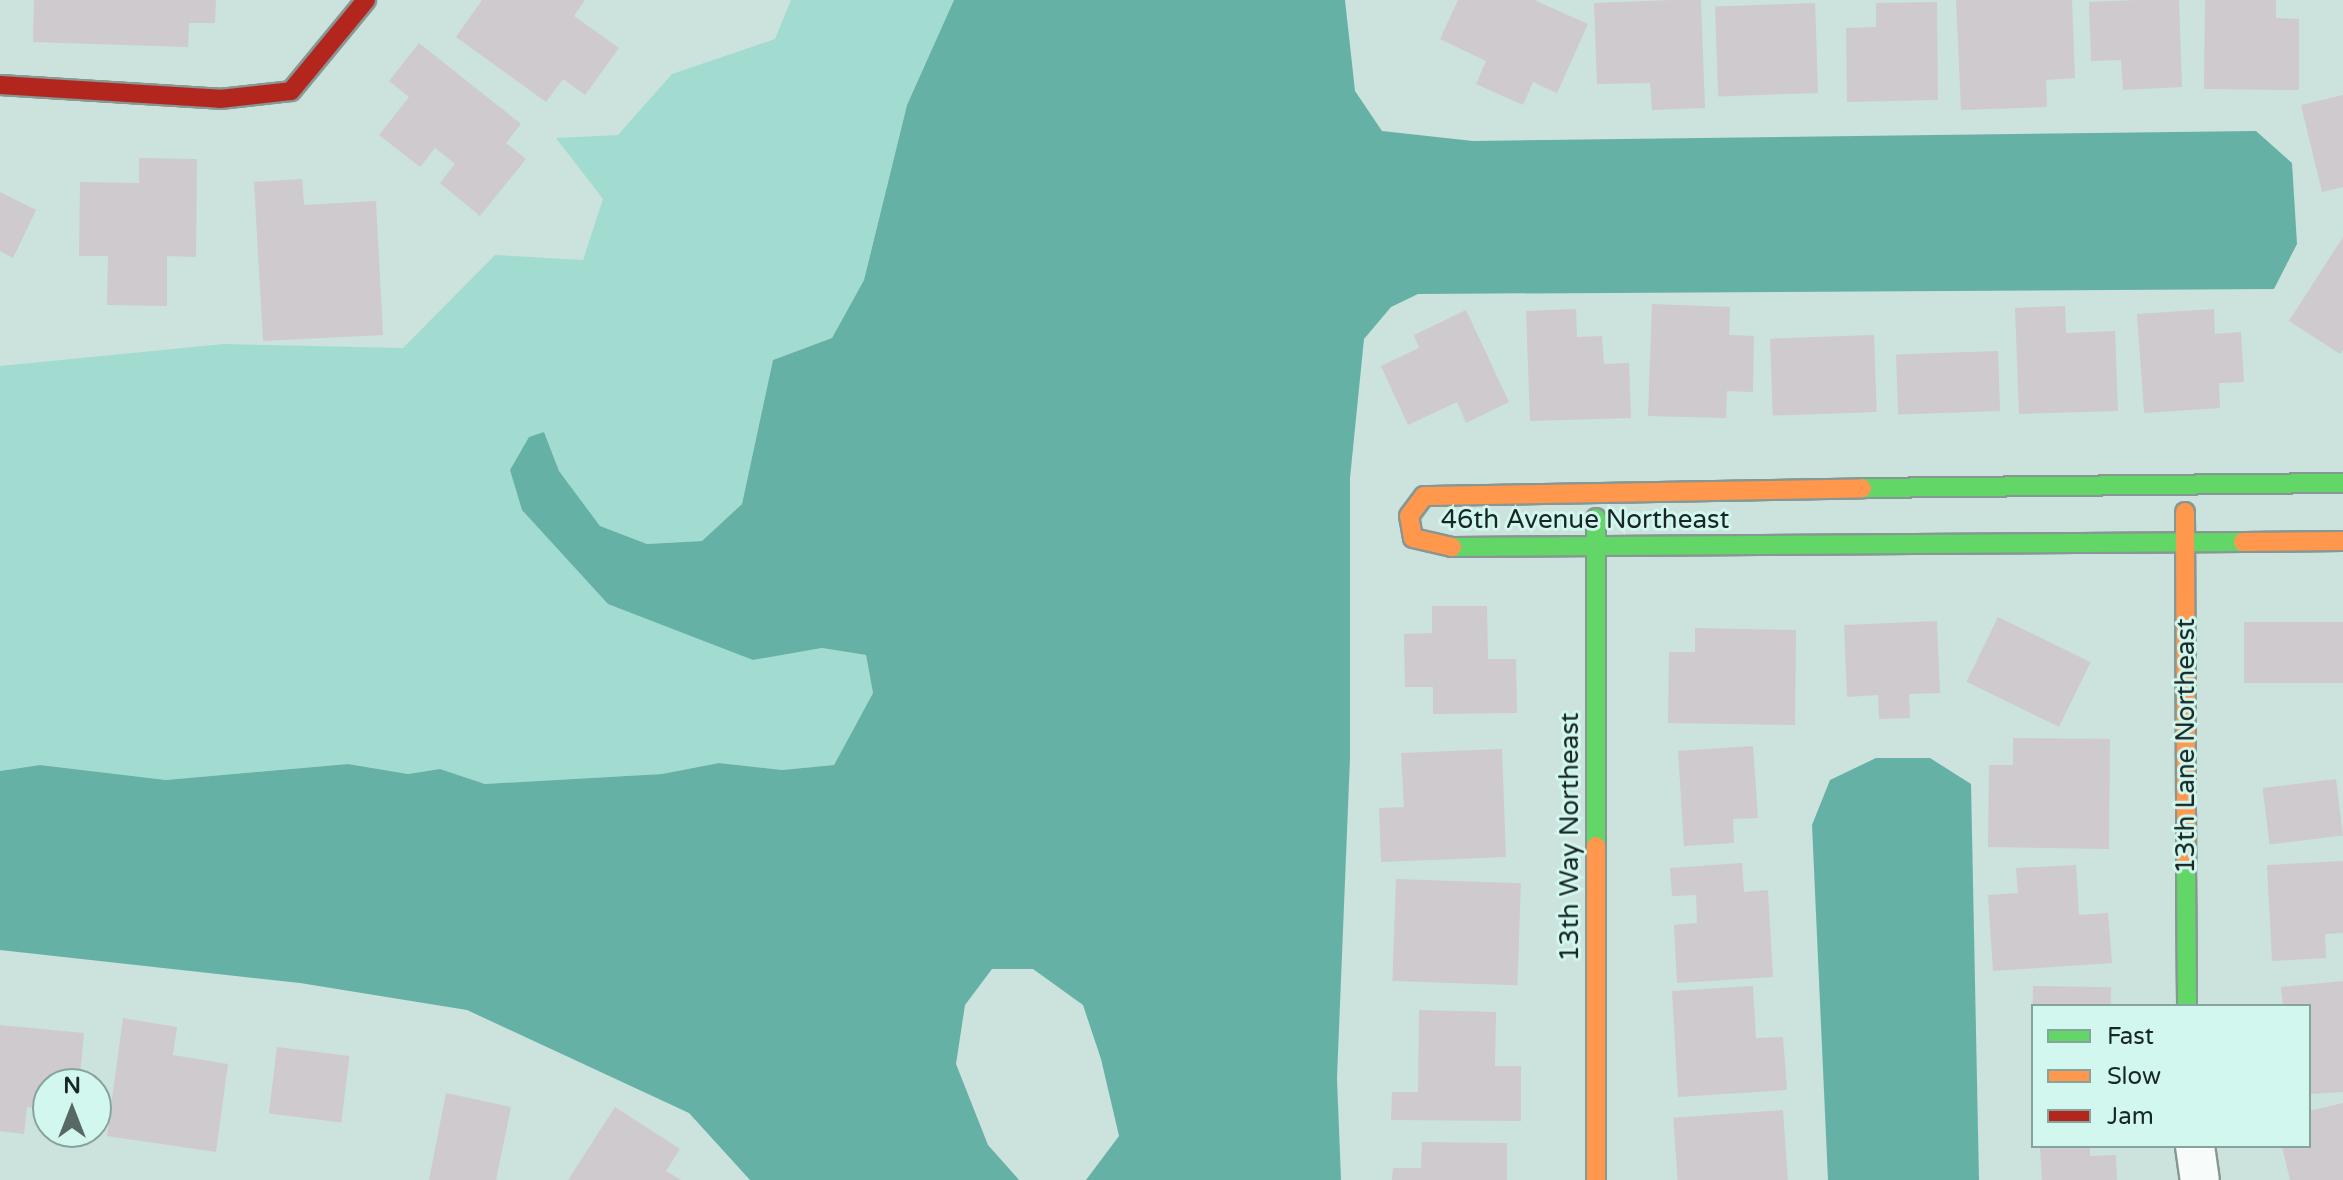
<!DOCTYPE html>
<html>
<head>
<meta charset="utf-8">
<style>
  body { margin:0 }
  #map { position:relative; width:2343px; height:1180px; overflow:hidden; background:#cce2dd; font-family:"Varela Round",sans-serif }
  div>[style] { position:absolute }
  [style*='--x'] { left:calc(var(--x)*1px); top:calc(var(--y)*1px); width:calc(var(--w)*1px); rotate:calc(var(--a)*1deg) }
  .green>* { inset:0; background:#a2dcd1 }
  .water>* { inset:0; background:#66b1a6 }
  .building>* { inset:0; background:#cecacd; transform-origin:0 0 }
  .roads { filter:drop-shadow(2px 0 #879794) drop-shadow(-2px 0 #879794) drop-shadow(0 2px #879794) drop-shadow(0 -2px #879794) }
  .street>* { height:38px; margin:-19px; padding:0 19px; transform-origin:19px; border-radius:19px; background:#f7fbfa }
  .fast>* { height:18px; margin:-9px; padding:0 9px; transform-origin:9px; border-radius:9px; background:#63d668 }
  .slow>* { height:18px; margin:-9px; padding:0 9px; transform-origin:9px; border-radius:9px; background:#ff974d }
  .jam>* { height:18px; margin:-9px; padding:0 9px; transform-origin:9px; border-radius:9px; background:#b3261e }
  span { translate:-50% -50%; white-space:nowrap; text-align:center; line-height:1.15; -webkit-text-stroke:6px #d1f7ef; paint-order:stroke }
  .street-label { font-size:26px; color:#182624 }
  .legend { position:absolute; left:2031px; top:1004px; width:280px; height:144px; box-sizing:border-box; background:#d1f7ef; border:2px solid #87a39e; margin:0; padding:10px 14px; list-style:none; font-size:24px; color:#182624 }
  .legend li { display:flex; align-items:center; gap:16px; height:40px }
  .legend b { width:40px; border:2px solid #87a39e }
  .north { position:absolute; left:32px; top:1068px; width:80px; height:80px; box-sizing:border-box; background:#d1f7ef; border:2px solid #87a39e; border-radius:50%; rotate:0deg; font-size:22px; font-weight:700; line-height:32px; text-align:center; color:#182624 }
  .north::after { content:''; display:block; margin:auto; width:28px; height:36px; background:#576865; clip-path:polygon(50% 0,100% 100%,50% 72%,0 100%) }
</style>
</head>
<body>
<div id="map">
  <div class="green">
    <i style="clip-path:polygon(791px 0,954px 0,907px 105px,864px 280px,832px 338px,773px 360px,742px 504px,703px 541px,647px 544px,600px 526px,559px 471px,544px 432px,510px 470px,696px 636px,753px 660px,822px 648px,866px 655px,873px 693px,834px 765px,782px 770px,719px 763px,662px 774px,485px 784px,440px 769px,408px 774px,348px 764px,166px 780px,41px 765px,0 771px,0 366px,224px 344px,403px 348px,495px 255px,583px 260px,603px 199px,556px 138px,618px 135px,672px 74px,775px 39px)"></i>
  </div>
  <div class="water">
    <i style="clip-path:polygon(954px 0,1345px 0,1355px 91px,1382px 131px,1473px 141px,2256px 131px,2292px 163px,2297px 244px,2274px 289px,1418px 294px,1391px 307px,1364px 339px,1350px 478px,1350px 758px,1337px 1078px,1341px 1180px,1086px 1180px,1119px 1136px,1101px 1059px,1083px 1005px,1033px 969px,992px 969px,965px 1005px,956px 1064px,988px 1145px,1019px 1180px,750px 1180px,689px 1113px,467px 1010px,300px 983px,0 950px,0 771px,40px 765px,166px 780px,348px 764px,408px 774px,440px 769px,485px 784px,662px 774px,719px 763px,782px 770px,834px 765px,873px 693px,866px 655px,822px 648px,753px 660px,608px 604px,522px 510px,510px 470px,529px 437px,544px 432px,559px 471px,600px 526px,647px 544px,702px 541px,742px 504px,773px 360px,832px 338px,864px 280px,907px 105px)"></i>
    <i style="clip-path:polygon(1876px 758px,1930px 758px,1971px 784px,1979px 1180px,1828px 1180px,1812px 825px,1830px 780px)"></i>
  </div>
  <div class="building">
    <i style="clip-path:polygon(34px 0,216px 0,215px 23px,189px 23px,188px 47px,33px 42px)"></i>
    <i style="clip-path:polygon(482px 0,585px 0,574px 16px,619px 48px,585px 95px,563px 79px,546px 102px,456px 37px)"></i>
    <i style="clip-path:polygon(1458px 0,1534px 0,1588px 24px,1557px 93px,1533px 82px,1523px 105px,1476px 84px,1486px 61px,1440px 39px)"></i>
    <i style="clip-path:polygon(1673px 0,1701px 0,1705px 108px,1652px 110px,1650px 83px,1597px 84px,1594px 3px)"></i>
    <i style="clip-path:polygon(1956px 0,2072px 0,2075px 78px,2046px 80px,2047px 107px,1961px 110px)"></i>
    <i style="clip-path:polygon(2137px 0,2179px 0,2182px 87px,2123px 90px,2121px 60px,2091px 61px,2089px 2px)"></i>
    <i style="clip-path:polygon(2205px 0,2276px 0,2276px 18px,2299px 19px,2299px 90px,2204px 89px)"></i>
    <i style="clip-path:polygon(1937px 2px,1938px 100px,1847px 102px,1846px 28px,1876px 27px,1876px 3px)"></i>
    <i style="left:1815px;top:3px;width:90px;height:100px;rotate:88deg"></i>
    <i style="clip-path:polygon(419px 43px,521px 124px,506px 143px,526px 159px,480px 216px,440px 183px,455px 164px,435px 148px,420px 167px,379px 135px,409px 97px,389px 81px)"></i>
    <i style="clip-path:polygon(2343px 95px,2343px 187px,2322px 192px,2301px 105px)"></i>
    <i style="clip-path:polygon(139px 158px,197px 159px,196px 257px,167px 256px,167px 306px,107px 305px,108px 256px,79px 256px,80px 182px,139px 183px)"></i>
    <i style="clip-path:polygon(302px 179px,304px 205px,376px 201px,383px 335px,263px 341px,254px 182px)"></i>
    <i style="clip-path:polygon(0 192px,36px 210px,13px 258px,0 251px)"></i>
    <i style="clip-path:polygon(2343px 237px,2343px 350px,2340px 354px,2289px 321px)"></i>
    <i style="clip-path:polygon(1652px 304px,1730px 307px,1729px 335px,1754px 336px,1753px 392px,1727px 391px,1726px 418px,1648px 416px)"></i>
    <i style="clip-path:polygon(2065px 306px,2066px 333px,2115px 331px,2118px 411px,2019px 414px,2015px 308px)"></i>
    <i style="clip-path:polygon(1576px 309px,1577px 337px,1602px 336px,1604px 364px,1629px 363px,1631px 418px,1530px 421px,1526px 311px)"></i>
    <i style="clip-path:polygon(2214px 309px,2215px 334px,2241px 332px,2244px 382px,2219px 383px,2220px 408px,2144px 413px,2137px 314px)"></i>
    <i style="clip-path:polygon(1466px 310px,1509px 402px,1466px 423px,1457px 402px,1408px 425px,1381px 366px,1419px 348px,1414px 335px)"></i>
    <i style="left:1874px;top:335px;width:77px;height:104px;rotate:88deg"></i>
    <i style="left:1998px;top:351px;width:60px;height:102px;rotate:88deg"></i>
    <i style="clip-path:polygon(1432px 606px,1487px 606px,1488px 659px,1516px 659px,1517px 713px,1433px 714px,1433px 687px,1405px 687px,1404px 634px,1432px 633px)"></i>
    <i style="left:1998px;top:617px;width:103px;height:72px;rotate:26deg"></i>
    <i style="clip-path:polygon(1937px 621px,1940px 693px,1909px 694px,1910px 718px,1879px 719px,1878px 695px,1847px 697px,1844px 625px)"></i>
    <i style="left:2343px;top:622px;width:61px;height:99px;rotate:90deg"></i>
    <i style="clip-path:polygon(1695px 628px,1796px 630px,1795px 725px,1668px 723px,1669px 652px,1695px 652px)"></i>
    <i style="clip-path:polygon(2013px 738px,2110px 739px,2109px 849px,1988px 847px,1989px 765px,2013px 765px)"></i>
    <i style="clip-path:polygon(1753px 746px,1758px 818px,1733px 819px,1734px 843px,1684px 846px,1678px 751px)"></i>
    <i style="clip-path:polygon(1502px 749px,1506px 857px,1381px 862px,1379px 808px,1404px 807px,1401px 753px)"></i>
    <i style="left:2336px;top:779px;width:57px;height:74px;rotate:83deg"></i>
    <i style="clip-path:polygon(2343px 861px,2343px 933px,2325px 934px,2326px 958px,2272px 961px,2267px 865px)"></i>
    <i style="clip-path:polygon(1742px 863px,1744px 892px,1768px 890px,1773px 977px,1677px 983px,1674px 925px,1697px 923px,1696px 895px,1672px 896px,1670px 868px)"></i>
    <i style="clip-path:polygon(2076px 865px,2079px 915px,2108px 913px,2112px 963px,1993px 971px,1988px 895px,2018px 893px,2016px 868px)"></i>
    <i style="left:1396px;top:879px;width:125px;height:102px;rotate:2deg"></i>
    <i style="clip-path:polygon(2343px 981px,2343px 1092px,2309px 1094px,2309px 1006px,2283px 1006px,2281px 987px)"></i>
    <i style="clip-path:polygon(1753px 986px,1756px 1038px,1783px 1037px,1787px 1090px,1678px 1097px,1672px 991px)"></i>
    <i style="left:2033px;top:986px;width:78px;height:20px;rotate:1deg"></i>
    <i style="clip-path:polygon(1419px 1010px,1496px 1012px,1495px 1066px,1521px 1066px,1521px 1121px,1391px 1120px,1392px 1092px,1418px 1092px)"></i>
    <i style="clip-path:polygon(123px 1018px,177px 1027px,173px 1055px,228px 1064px,216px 1152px,107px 1136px)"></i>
    <i style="clip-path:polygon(0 1025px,84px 1033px,79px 1084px,48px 1084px,48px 1109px,27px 1107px,24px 1134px,0 1131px)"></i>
    <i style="left:277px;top:1047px;width:73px;height:67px;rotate:7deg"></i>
    <i style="clip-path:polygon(446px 1093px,511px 1107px,496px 1180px,429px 1180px)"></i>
    <i style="clip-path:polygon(2343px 1103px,2343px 1180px,2290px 1180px,2282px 1146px,2309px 1146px,2309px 1111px)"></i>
    <i style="clip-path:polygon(615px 1107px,680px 1149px,666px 1171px,681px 1180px,568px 1180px)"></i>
    <i style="left:1783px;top:1110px;width:70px;height:110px;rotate:86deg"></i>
    <i style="clip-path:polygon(1422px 1142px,1507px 1143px,1507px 1180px,1392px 1180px,1393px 1168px,1421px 1168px)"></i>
    <i style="clip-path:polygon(2040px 1146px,2090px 1146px,2090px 1156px,2116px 1155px,2117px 1180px,2042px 1180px)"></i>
  </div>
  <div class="roads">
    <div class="street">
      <i style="--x:2195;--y:1146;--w:34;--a:82"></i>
    </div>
    <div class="fast">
      <i style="--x:1862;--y:488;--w:481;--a:-0.6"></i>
      <i style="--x:1596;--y:518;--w:328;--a:90"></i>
      <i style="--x:1452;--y:547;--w:791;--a:-0.36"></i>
      <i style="--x:2186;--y:860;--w:146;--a:89.6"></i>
    </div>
    <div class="slow">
      <i style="--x:2185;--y:512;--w:348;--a:89.8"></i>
      <i style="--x:2243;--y:542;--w:100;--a:-0.6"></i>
      <i style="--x:1452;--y:547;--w:40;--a:-167"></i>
      <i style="--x:1413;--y:538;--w:22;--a:-100"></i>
      <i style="--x:1409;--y:516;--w:25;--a:-53"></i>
      <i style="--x:1424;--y:496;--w:438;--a:-1"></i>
      <i style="--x:1596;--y:846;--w:334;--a:90"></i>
    </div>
    <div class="jam">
      <i style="--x:0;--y:85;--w:220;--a:3.6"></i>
      <i style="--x:220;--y:99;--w:71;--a:-6.4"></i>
      <i style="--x:291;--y:91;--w:118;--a:-50.5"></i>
    </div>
  </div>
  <div class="street-label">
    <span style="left:1585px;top:520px">46th Avenue Northeast</span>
    <span style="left:2186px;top:746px;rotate:-90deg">13th Lane Northeast</span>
    <span style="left:1570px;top:837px;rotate:-90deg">13th Way Northeast</span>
  </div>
  <ul class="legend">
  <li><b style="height:10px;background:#63d668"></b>Fast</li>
  <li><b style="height:10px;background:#ff974d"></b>Slow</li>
  <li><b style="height:10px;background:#b3261e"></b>Jam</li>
  </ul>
  <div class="north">N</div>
</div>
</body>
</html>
